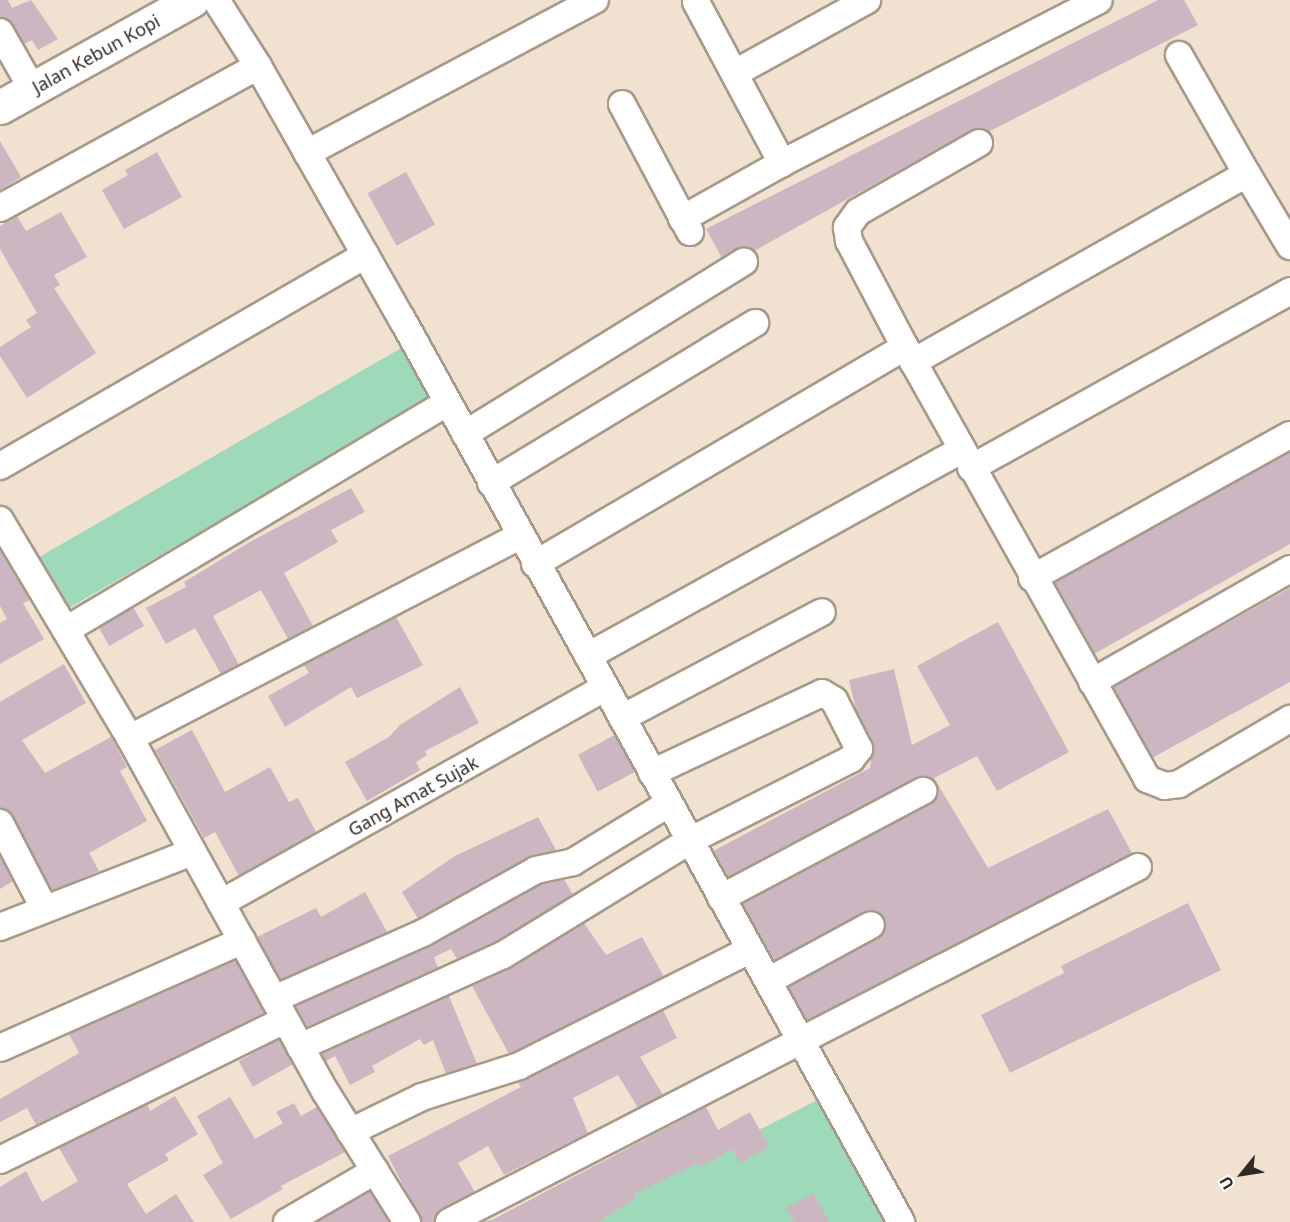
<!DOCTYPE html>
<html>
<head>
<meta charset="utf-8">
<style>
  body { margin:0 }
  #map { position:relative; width:1290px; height:1222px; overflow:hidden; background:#f1e1d0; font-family:"Noto Sans",sans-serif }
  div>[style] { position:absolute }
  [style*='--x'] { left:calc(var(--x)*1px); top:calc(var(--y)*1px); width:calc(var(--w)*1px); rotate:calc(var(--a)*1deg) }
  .green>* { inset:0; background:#9edaba; transform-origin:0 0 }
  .building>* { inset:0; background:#cbb6c2; transform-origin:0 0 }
  .roads { filter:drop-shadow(2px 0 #a89989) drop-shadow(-2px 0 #a89989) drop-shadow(0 2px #a89989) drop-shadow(0 -2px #a89989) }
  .street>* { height:26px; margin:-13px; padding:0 13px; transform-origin:13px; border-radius:13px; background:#fff }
  .primary>* { height:33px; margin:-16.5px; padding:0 16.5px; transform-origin:16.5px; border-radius:16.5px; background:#fff }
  span { translate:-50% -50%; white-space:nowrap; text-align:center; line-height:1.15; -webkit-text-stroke:4.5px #fff; paint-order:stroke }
  .street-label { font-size:18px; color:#302a24 }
  .north { position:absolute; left:1212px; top:1144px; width:60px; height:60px; -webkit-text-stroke:4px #fff; paint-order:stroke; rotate:240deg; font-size:16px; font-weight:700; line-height:24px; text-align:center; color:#302a24 }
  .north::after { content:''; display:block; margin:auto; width:21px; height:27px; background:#302a24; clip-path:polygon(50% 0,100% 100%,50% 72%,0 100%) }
</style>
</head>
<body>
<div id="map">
  <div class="green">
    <i style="left:403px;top:347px;width:59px;height:423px;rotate:60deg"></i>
    <i style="clip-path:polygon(823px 1097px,888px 1222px,580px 1222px)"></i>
  </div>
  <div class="building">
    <i style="clip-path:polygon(0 0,8px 0,12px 8px,31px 0,58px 39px,38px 50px,32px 40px,24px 44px,13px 24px,0 17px)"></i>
    <i style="clip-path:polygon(1158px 0,1184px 0,1198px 25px,988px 132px,972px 130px,754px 251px,743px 247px,722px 258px,706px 229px)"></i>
    <i style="clip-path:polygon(0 141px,21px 177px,0 190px)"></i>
    <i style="clip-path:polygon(157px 152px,182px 197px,124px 229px,102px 190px,128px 175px,125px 170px)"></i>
    <i style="left:406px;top:172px;width:60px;height:44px;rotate:61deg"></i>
    <i style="clip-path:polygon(61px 212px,87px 257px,54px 275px,60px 285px,54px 288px,96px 353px,27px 398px,0 356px,0 347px,31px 327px,26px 320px,37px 313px,0 249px,0 226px,17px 216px,26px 231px)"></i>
    <i style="clip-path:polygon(1290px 452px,1290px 544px,1094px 654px,1054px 583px)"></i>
    <i style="clip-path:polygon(351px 488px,365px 512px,331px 530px,338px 542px,284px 573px,313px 626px,288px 639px,261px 590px,213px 616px,239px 665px,221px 674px,195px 628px,166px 644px,146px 608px,186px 587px,184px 582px,250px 542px)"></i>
    <i style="clip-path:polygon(0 549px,30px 600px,23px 603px,44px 639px,0 664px,0 623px,7px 619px,0 606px)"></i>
    <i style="clip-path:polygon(1290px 588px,1290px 682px,1152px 758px,1113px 687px)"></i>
    <i style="left:133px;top:607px;width:22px;height:40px;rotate:60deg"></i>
    <i style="clip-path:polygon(396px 617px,423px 665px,357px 698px,351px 687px,285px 727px,268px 696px,309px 673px,304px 665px)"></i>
    <i style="clip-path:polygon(998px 622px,1069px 752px,997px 791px,977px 756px,934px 778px,988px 868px,1108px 809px,1132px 853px,807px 1021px,788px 987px,879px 938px,886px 926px,884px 917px,872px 910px,864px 912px,774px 961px,742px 904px,930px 804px,938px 792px,936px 783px,924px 776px,916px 778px,728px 877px,713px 851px,870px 768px,873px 743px,856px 710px,849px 680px,894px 669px,912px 745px,950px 725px,917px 666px)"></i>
    <i style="clip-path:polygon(64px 664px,86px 703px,22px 740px,45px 773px,111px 737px,127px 767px,120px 771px,147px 821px,89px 853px,99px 871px,52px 891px,13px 816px,0 808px,0 702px)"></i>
    <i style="clip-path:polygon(460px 687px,479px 723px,425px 751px,427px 755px,416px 762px,420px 770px,367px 801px,345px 762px,389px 737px,400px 725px)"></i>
    <i style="clip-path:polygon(192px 730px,225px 792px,270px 767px,289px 802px,298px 798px,316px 832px,239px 876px,215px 832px,204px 838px,155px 750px)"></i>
    <i style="left:615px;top:735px;width:42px;height:42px;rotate:62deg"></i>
    <i style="clip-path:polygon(538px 817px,556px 850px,529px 857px,418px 919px,402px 892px,455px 856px)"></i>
    <i style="clip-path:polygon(0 856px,13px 881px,0 889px)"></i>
    <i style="clip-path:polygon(564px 879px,573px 895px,496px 942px,457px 959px,451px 949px,434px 957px,438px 968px,307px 1027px,295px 1006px,430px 946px,541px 884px)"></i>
    <i style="clip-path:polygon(365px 892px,387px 932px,281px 980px,257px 937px,316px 908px,321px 917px)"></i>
    <i style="clip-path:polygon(1188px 903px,1221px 970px,1010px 1073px,981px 1015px,1064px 973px,1061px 966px)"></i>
    <i style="clip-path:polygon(584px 923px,606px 955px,642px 937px,664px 977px,509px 1054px,472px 986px,511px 968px)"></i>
    <i style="clip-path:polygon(236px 960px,265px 1013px,36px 1125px,27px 1108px,0 1122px,0 1099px,79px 1053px,69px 1034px)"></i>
    <i style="clip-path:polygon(449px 996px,477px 1064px,446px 1074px,433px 1040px,424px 1045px,420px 1039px,372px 1066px,375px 1072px,350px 1085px,335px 1056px,326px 1061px,322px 1054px)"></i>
    <i style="clip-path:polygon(663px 1010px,677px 1038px,640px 1057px,663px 1095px,638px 1108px,618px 1075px,573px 1098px,588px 1133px,504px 1175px,488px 1146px,458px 1163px,475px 1192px,442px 1209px,434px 1222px,422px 1222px,388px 1156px,521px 1087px,518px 1082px)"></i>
    <i style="left:279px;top:1039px;width:29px;height:46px;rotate:61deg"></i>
    <i style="clip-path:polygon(175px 1096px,198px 1134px,165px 1154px,169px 1160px,127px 1184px,146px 1214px,176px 1194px,194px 1222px,0 1222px,0 1187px,26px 1171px,42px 1202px,78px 1181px,59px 1148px,147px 1104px,150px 1111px)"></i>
    <i style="clip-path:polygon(230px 1097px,255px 1139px,283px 1123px,276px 1112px,294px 1103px,301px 1116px,317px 1107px,345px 1152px,281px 1186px,283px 1189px,231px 1219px,203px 1175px,223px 1163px,197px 1116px)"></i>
    <i style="clip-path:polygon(706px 1107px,718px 1130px,750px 1112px,769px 1147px,740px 1163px,732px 1149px,700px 1167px,698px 1163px,633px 1195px,635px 1199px,598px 1222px,482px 1222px,492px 1220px)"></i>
    <i style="clip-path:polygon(370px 1191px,389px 1222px,317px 1222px)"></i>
    <i style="clip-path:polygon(813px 1193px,829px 1222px,794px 1222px,786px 1208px)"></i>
  </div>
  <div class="roads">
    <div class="street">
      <i style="--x:216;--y:0;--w:78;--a:57.5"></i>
      <i style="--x:258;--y:66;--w:291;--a:60.4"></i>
      <i style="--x:402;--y:319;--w:1032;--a:61.07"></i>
      <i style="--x:696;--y:2;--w:183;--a:61.9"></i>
      <i style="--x:0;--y:32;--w:67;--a:60.4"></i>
      <i style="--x:1179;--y:55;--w:137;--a:60.3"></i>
      <i style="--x:735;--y:73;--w:151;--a:-28.9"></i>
      <i style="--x:622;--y:104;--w:145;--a:62"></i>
      <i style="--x:979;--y:143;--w:139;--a:150.3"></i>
      <i style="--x:858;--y:212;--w:19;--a:126"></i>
      <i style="--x:847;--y:227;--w:14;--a:82"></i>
      <i style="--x:849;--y:241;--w:120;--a:62.2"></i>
      <i style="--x:905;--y:347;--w:495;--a:60.7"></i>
      <i style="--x:1147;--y:779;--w:19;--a:21"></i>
      <i style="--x:1165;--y:786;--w:14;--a:-8"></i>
      <i style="--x:1179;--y:784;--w:129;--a:-30.4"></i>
      <i style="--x:307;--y:153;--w:326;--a:-28"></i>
      <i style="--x:0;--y:208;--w:294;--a:-28.8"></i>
      <i style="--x:682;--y:219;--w:115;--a:-29.2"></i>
      <i style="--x:782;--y:163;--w:356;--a:-27.2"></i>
      <i style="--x:913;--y:362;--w:383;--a:-29.4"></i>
      <i style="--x:1247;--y:174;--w:84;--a:59.2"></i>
      <i style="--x:465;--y:434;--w:328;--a:-31.7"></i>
      <i style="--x:0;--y:466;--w:422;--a:-30"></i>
      <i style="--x:971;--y:468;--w:365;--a:-29"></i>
      <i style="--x:491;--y:483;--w:309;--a:-31.2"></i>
      <i style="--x:0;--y:520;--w:254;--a:59.2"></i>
      <i style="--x:130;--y:738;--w:403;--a:61.1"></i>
      <i style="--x:325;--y:1091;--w:155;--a:58"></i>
      <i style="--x:535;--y:564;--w:429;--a:-30.4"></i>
      <i style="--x:1032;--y:578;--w:295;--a:-29"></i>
      <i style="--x:66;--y:630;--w:443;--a:-30.8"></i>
      <i style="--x:588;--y:656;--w:426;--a:-28.9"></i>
      <i style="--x:1092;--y:682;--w:228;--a:-29.7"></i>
      <i style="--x:622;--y:718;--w:226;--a:-27.9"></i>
      <i style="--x:130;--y:738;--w:439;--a:-27.4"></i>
      <i style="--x:0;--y:823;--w:96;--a:62.6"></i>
      <i style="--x:721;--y:898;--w:229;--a:-27.9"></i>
      <i style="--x:221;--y:903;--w:439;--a:-29.3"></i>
      <i style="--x:0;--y:927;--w:206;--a:-21.3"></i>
      <i style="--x:768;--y:981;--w:117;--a:-28.5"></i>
      <i style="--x:274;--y:999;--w:163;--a:-23.9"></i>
      <i style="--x:423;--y:933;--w:129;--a:-29.1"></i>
      <i style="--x:536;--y:870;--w:38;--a:-12"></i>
      <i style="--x:573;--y:862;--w:111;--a:-31.4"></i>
      <i style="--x:300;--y:1047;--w:223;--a:-24.4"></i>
      <i style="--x:503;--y:955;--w:218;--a:-31.5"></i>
      <i style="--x:689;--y:841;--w:182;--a:-26.8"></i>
      <i style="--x:851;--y:759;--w:13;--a:-51"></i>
      <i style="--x:859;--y:749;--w:55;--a:-117"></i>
      <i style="--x:834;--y:700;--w:14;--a:-150"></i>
      <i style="--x:822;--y:693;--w:188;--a:154.8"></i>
      <i style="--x:0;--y:1048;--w:265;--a:-23.9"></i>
      <i style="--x:350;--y:1132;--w:80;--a:-25.9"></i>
      <i style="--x:422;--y:1097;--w:102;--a:-17.7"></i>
      <i style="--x:519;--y:1066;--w:258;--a:-26.7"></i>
      <i style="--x:0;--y:1160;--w:317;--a:-26.2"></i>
      <i style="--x:287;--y:1222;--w:102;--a:-30.1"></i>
      <i style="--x:449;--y:1222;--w:775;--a:-27.26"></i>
    </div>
    <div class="primary">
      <i style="--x:0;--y:107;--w:220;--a:-29.1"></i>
    </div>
  </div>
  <div class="street-label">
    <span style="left:96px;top:54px;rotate:-29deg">Jalan Kebun Kopi</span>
    <span style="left:413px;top:796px;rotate:-29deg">Gang Amat Sujak</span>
  </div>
  <div class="north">U</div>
</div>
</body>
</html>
